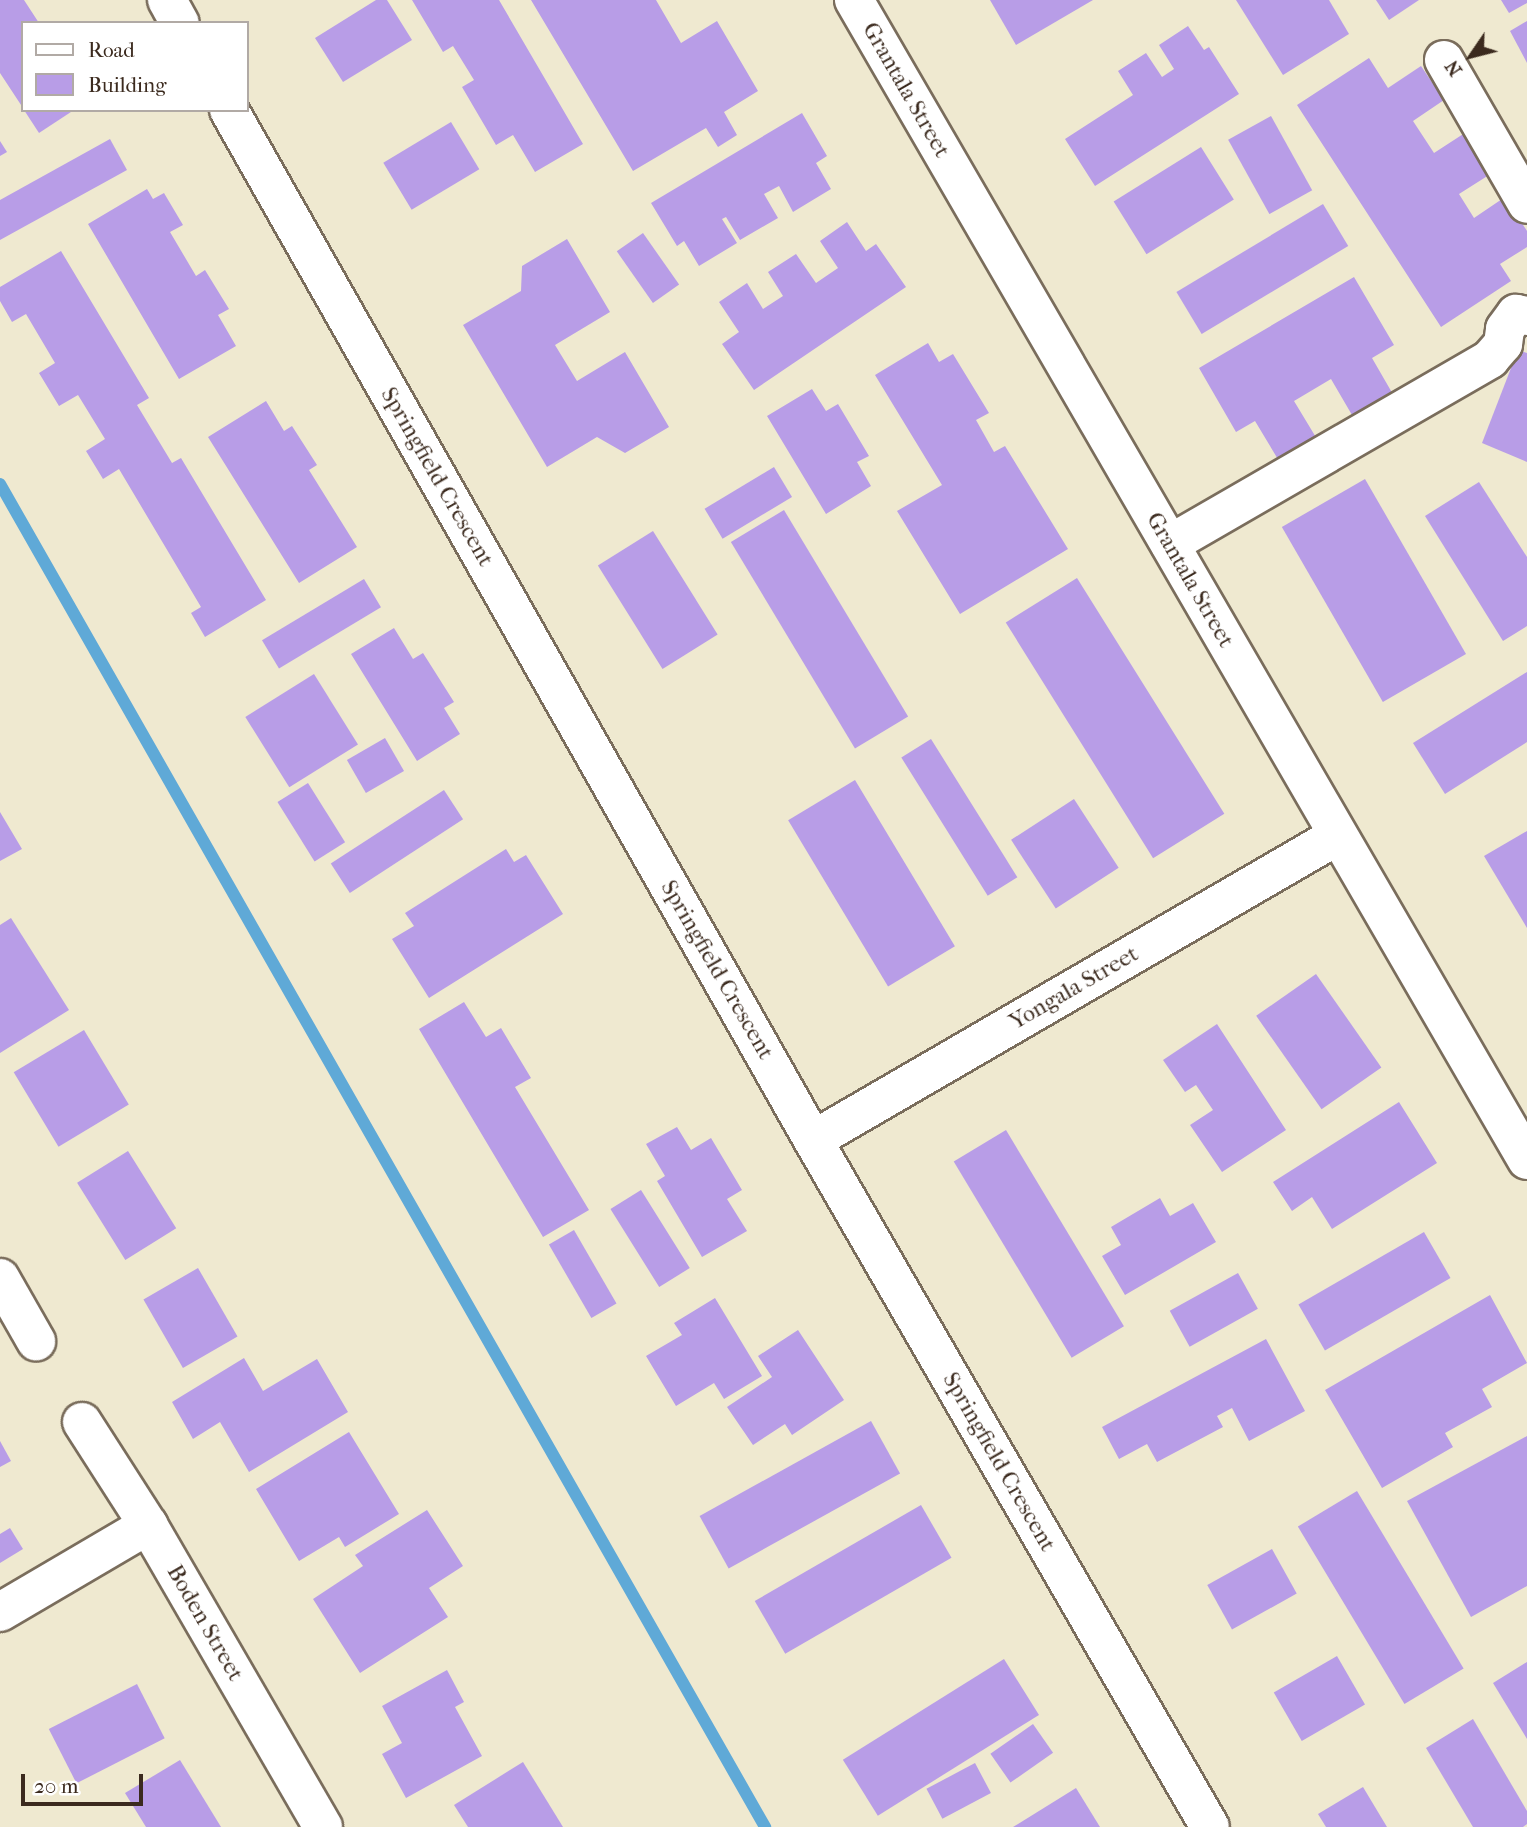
<!DOCTYPE html>
<html>
<head>
<meta charset="utf-8">
<style>
  body { margin:0 }
  #map { position:relative; width:1527px; height:1827px; overflow:hidden; background:#efe9d0; font-family:"IM FELL French Canon",serif }
  div>[style] { position:absolute }
  [style*='--x'] { left:calc(var(--x)*1px); top:calc(var(--y)*1px); width:calc(var(--w)*1px); rotate:calc(var(--a)*1deg) }
  .stream>* { height:12px; margin:-6px; padding:0 6px; transform-origin:6px; border-radius:6px; background:#5fa9d7 }
  .building>* { inset:0; background:#b89de7; transform-origin:0 0 }
  .roads { filter:drop-shadow(2px 0 #7a6d5c) drop-shadow(-2px 0 #7a6d5c) drop-shadow(0 2px #7a6d5c) drop-shadow(0 -2px #7a6d5c) }
  .minor>* { height:38px; margin:-19px; padding:0 19px; transform-origin:19px; border-radius:19px; background:#fff }
  span { translate:-50% -50%; white-space:nowrap; text-align:center; line-height:1.15; -webkit-text-stroke:5px #fff; paint-order:stroke }
  .street-label { font-size:23px; color:#3b2a1e }
  .legend { position:absolute; left:21px; top:21px; width:228px; height:91px; box-sizing:border-box; background:#fff; border:2px solid #b1aaa5; margin:0; padding:9px 12px; list-style:none; font-size:21px; color:#3b2a1e }
  .legend li { display:flex; align-items:center; gap:14px; height:35px }
  .legend b { width:35px; border:2px solid #b1aaa5 }
  .north { position:absolute; left:1436px; top:21px; width:70px; height:70px; -webkit-text-stroke:5px #fff; paint-order:stroke; rotate:235deg; font-size:19px; font-weight:700; line-height:28px; text-align:center; color:#3b2a1e }
  .north::after { content:''; display:block; margin:auto; width:24px; height:32px; background:#3b2a1e; clip-path:polygon(50% 0,100% 100%,50% 72%,0 100%) }
  .scale { position:absolute; left:21px; top:1774px; width:122px; height:32px; box-sizing:border-box; border:4px solid #3b2a1e; border-top:0; padding-left:9px; font-size:21px; line-height:24px; white-space:nowrap; color:#3b2a1e; -webkit-text-stroke:5px #fff; paint-order:stroke }
</style>
</head>
<body>
<div id="map">
  <div class="stream">
    <i style="--x:0;--y:484;--w:1546;--a:60.33"></i>
  </div>
  <div class="building">
    <i style="clip-path:polygon(0 0,24px 0,39px 23px,23px 23px,23px 108px,0 73px)"></i>
    <i style="clip-path:polygon(376px 0,387px 0,412px 40px,343px 82px,315px 38px)"></i>
    <i style="clip-path:polygon(412px 0,499px 0,583px 144px,535px 172px,513px 135px,496px 145px,462px 87px,474px 80px,453px 46px,443px 52px)"></i>
    <i style="clip-path:polygon(531px 0,656px 0,681px 43px,717px 21px,758px 91px,724px 112px,737px 135px,718px 147px,706px 128px,633px 171px)"></i>
    <i style="clip-path:polygon(990px 0,1093px 0,1016px 45px)"></i>
    <i style="clip-path:polygon(1236px 0,1329px 0,1349px 34px,1283px 75px)"></i>
    <i style="clip-path:polygon(1376px 0,1419px 0,1389px 20px)"></i>
    <i style="clip-path:polygon(1501px 0,1527px 0,1527px 3px,1509px 13px)"></i>
    <i style="clip-path:polygon(1527px 21px,1527px 63px,1510px 31px)"></i>
    <i style="clip-path:polygon(1188px 26px,1204px 50px,1209px 47px,1239px 94px,1095px 186px,1065px 139px,1133px 95px,1118px 71px,1146px 53px,1162px 77px,1174px 69px,1159px 45px)"></i>
    <i style="clip-path:polygon(1369px 58px,1388px 88px,1421px 66px,1444px 100px,1413px 121px,1434px 153px,1474px 127px,1500px 168px,1459px 194px,1474px 218px,1505px 197px,1527px 231px,1527px 247px,1500px 264px,1511px 281px,1441px 327px,1297px 105px)"></i>
    <i style="clip-path:polygon(24px 110px,74px 110px,39px 133px)"></i>
    <i style="clip-path:polygon(802px 113px,827px 156px,816px 163px,831px 189px,793px 212px,779px 186px,764px 194px,778px 218px,740px 240px,726px 217px,722px 219px,737px 243px,699px 266px,684px 241px,677px 246px,651px 203px)"></i>
    <i style="left:1271px;top:116px;width:85px;height:49px;rotate:61deg"></i>
    <i style="left:451px;top:122px;width:55px;height:79px;rotate:59deg"></i>
    <i style="clip-path:polygon(110px 139px,127px 170px,0 240px,0 200px)"></i>
    <i style="clip-path:polygon(0 141px,7px 152px,0 156px)"></i>
    <i style="left:1201px;top:147px;width:62px;height:103px;rotate:58deg"></i>
    <i style="clip-path:polygon(147px 189px,153px 199px,164px 193px,183px 225px,170px 232px,196px 276px,205px 270px,229px 309px,218px 315px,236px 346px,179px 379px,88px 224px)"></i>
    <i style="left:1323px;top:204px;width:49px;height:171px;rotate:59deg"></i>
    <i style="clip-path:polygon(847px 222px,866px 251px,876px 244px,906px 287px,754px 390px,722px 344px,739px 332px,719px 302px,747px 283px,763px 309px,783px 296px,768px 272px,796px 254px,816px 283px,838px 268px,820px 241px)"></i>
    <i style="left:643px;top:233px;width:63px;height:32px;rotate:55deg"></i>
    <i style="clip-path:polygon(567px 239px,610px 312px,555px 345px,577px 381px,625px 352px,669px 427px,625px 453px,597px 437px,547px 467px,463px 325px,521px 291px,522px 266px)"></i>
    <i style="clip-path:polygon(61px 251px,149px 398px,137px 405px,172px 463px,181px 458px,266px 600px,205px 637px,191px 613px,201px 607px,119px 469px,103px 479px,86px 451px,105px 439px,78px 395px,59px 406px,39px 373px,55px 363px,26px 314px,12px 322px,0 301px,0 287px)"></i>
    <i style="clip-path:polygon(1354px 277px,1394px 345px,1372px 358px,1398px 403px,1359px 427px,1331px 379px,1294px 401px,1320px 444px,1282px 466px,1255px 421px,1236px 432px,1199px 368px)"></i>
    <i style="clip-path:polygon(928px 343px,939px 362px,953px 354px,989px 413px,976px 420px,994px 452px,1005px 446px,1068px 549px,960px 614px,897px 511px,942px 485px,875px 375px)"></i>
    <i style="clip-path:polygon(1518px 350px,1527px 353px,1527px 462px,1482px 443px)"></i>
    <i style="clip-path:polygon(812px 389px,826px 411px,838px 404px,869px 456px,857px 462px,871px 486px,826px 514px,767px 416px)"></i>
    <i style="clip-path:polygon(266px 401px,284px 431px,292px 426px,317px 465px,309px 470px,357px 547px,299px 583px,208px 437px)"></i>
    <i style="left:774px;top:467px;width:35px;height:81px;rotate:59deg"></i>
    <i style="left:1365px;top:479px;width:202px;height:96px;rotate:60deg"></i>
    <i style="clip-path:polygon(1479px 482px,1527px 557px,1527px 626px,1503px 641px,1425px 516px)"></i>
    <i style="left:784px;top:510px;width:241px;height:62px;rotate:59deg"></i>
    <i style="left:653px;top:531px;width:122px;height:65px;rotate:58deg"></i>
    <i style="left:1077px;top:578px;width:278px;height:84px;rotate:58deg"></i>
    <i style="left:364px;top:579px;width:33px;height:119px;rotate:59deg"></i>
    <i style="clip-path:polygon(394px 628px,413px 659px,423px 653px,454px 702px,444px 708px,460px 734px,417px 761px,351px 654px)"></i>
    <i style="clip-path:polygon(1527px 672px,1527px 742px,1445px 794px,1413px 743px)"></i>
    <i style="left:314px;top:674px;width:83px;height:81px;rotate:58deg"></i>
    <i style="left:385px;top:738px;width:38px;height:44px;rotate:60deg"></i>
    <i style="left:931px;top:739px;width:163px;height:35px;rotate:58deg"></i>
    <i style="left:855px;top:780px;width:194px;height:78px;rotate:59deg"></i>
    <i style="left:308px;top:783px;width:70px;height:36px;rotate:58deg"></i>
    <i style="left:444px;top:790px;width:35px;height:135px;rotate:57deg"></i>
    <i style="left:1074px;top:799px;width:82px;height:75px;rotate:57deg"></i>
    <i style="clip-path:polygon(0 812px,22px 849px,0 861px)"></i>
    <i style="clip-path:polygon(1527px 831px,1527px 928px,1484px 856px)"></i>
    <i style="clip-path:polygon(506px 849px,514px 862px,526px 855px,563px 914px,429px 998px,392px 939px,414px 926px,405px 913px)"></i>
    <i style="clip-path:polygon(11px 918px,69px 1010px,0 1053px,0 925px)"></i>
    <i style="left:1316px;top:974px;width:114px;height:73px;rotate:55deg"></i>
    <i style="clip-path:polygon(464px 1002px,486px 1037px,501px 1028px,531px 1078px,515px 1087px,589px 1210px,543px 1237px,419px 1029px)"></i>
    <i style="clip-path:polygon(1217px 1024px,1286px 1130px,1222px 1172px,1190px 1125px,1213px 1110px,1196px 1085px,1185px 1092px,1163px 1060px)"></i>
    <i style="left:84px;top:1030px;width:87px;height:82px;rotate:59deg"></i>
    <i style="clip-path:polygon(1399px 1102px,1437px 1163px,1332px 1229px,1312px 1197px,1292px 1211px,1273px 1182px)"></i>
    <i style="clip-path:polygon(677px 1127px,691px 1150px,711px 1138px,742px 1190px,727px 1199px,747px 1231px,702px 1257px,657px 1181px,665px 1176px,646px 1144px)"></i>
    <i style="left:1006px;top:1130px;width:229px;height:61px;rotate:59deg"></i>
    <i style="left:128px;top:1151px;width:91px;height:60px;rotate:58deg"></i>
    <i style="left:641px;top:1190px;width:92px;height:36px;rotate:58deg"></i>
    <i style="clip-path:polygon(1160px 1198px,1170px 1216px,1193px 1203px,1216px 1242px,1125px 1295px,1102px 1256px,1121px 1245px,1111px 1227px)"></i>
    <i style="left:574px;top:1230px;width:85px;height:29px;rotate:60deg"></i>
    <i style="left:1424px;top:1232px;width:53px;height:145px;rotate:60deg"></i>
    <i style="left:198px;top:1268px;width:79px;height:63px;rotate:60deg"></i>
    <i style="left:1238px;top:1273px;width:41px;height:78px;rotate:61deg"></i>
    <i style="clip-path:polygon(1490px 1295px,1527px 1363px,1482px 1389px,1492px 1407px,1445px 1433px,1453px 1447px,1382px 1488px,1325px 1390px)"></i>
    <i style="clip-path:polygon(715px 1298px,762px 1376px,724px 1399px,714px 1383px,676px 1406px,646px 1356px,682px 1335px,674px 1323px)"></i>
    <i style="clip-path:polygon(798px 1330px,844px 1400px,792px 1435px,785px 1424px,753px 1445px,727px 1407px,772px 1377px,758px 1356px)"></i>
    <i style="clip-path:polygon(1266px 1339px,1305px 1411px,1249px 1441px,1232px 1408px,1217px 1416px,1223px 1427px,1157px 1462px,1147px 1444px,1119px 1459px,1102px 1427px)"></i>
    <i style="clip-path:polygon(244px 1358px,263px 1391px,317px 1359px,348px 1412px,249px 1472px,220px 1422px,193px 1439px,172px 1402px)"></i>
    <i style="left:871px;top:1421px;width:60px;height:196px;rotate:61deg"></i>
    <i style="clip-path:polygon(349px 1432px,399px 1514px,345px 1547px,339px 1537px,299px 1561px,256px 1489px)"></i>
    <i style="clip-path:polygon(1527px 1436px,1527px 1586px,1471px 1617px,1407px 1501px)"></i>
    <i style="clip-path:polygon(0 1441px,11px 1461px,0 1467px)"></i>
    <i style="left:1357px;top:1491px;width:207px;height:69px;rotate:59deg"></i>
    <i style="left:921px;top:1505px;width:61px;height:192px;rotate:60deg"></i>
    <i style="clip-path:polygon(427px 1510px,463px 1566px,429px 1588px,448px 1617px,360px 1673px,313px 1599px,363px 1566px,355px 1555px)"></i>
    <i style="clip-path:polygon(10px 1528px,23px 1549px,0 1563px,0 1534px)"></i>
    <i style="left:1272px;top:1549px;width:51px;height:74px;rotate:61deg"></i>
    <i style="left:1337px;top:1656px;width:56px;height:73px;rotate:60deg"></i>
    <i style="left:1004px;top:1659px;width:66px;height:190px;rotate:58deg"></i>
    <i style="clip-path:polygon(1527px 1662px,1527px 1739px,1493px 1683px)"></i>
    <i style="clip-path:polygon(447px 1670px,464px 1702px,455px 1707px,482px 1756px,406px 1798px,382px 1754px,402px 1743px,382px 1706px)"></i>
    <i style="left:137px;top:1684px;width:61px;height:99px;rotate:63deg"></i>
    <i style="clip-path:polygon(1473px 1719px,1527px 1811px,1527px 1824px,1523px 1827px,1473px 1827px,1426px 1748px)"></i>
    <i style="left:1033px;top:1724px;width:35px;height:52px;rotate:55deg"></i>
    <i style="clip-path:polygon(180px 1760px,221px 1827px,146px 1827px,125px 1793px)"></i>
    <i style="clip-path:polygon(523px 1762px,563px 1827px,468px 1827px,454px 1805px)"></i>
    <i style="left:975px;top:1763px;width:34px;height:55px;rotate:62deg"></i>
    <i style="clip-path:polygon(1363px 1787px,1387px 1827px,1326px 1827px,1318px 1814px)"></i>
    <i style="clip-path:polygon(1076px 1788px,1100px 1827px,1013px 1827px)"></i>
  </div>
  <div class="roads">
    <div class="minor">
      <i style="--x:167;--y:0;--w:26;--a:61"></i>
      <i style="--x:854;--y:0;--w:1341;--a:59.88"></i>
      <i style="--x:1444;--y:60;--w:166;--a:60"></i>
      <i style="--x:229;--y:110;--w:1184;--a:60.45"></i>
      <i style="--x:813;--y:1140;--w:793;--a:59.98"></i>
      <i style="--x:1170;--y:544;--w:370;--a:-30"></i>
      <i style="--x:1490;--y:359;--w:20;--a:-49"></i>
      <i style="--x:1503;--y:344;--w:15;--a:-82"></i>
      <i style="--x:1505;--y:329;--w:19;--a:-54"></i>
      <i style="--x:1516;--y:314;--w:11;--a:10"></i>
      <i style="--x:813;--y:1140;--w:604;--a:-30.13"></i>
      <i style="--x:0;--y:1278;--w:73;--a:60.3"></i>
      <i style="--x:82;--y:1422;--w:122;--a:57.3"></i>
      <i style="--x:148;--y:1525;--w:349;--a:59.9"></i>
      <i style="--x:0;--y:1612;--w:172;--a:-30.4"></i>
    </div>
  </div>
  <div class="street-label">
    <span style="left:906px;top:90px;rotate:60deg">Grantala Street</span>
    <span style="left:437px;top:477px;rotate:60deg">Springfield Crescent</span>
    <span style="left:1190px;top:580px;rotate:60deg">Grantala Street</span>
    <span style="left:717px;top:970px;rotate:60deg">Springfield Crescent</span>
    <span style="left:1074px;top:988px;rotate:-30deg">Yongala Street</span>
    <span style="left:999px;top:1462px;rotate:60deg">Springfield Crescent</span>
    <span style="left:205px;top:1623px;rotate:60deg">Boden Street</span>
  </div>
  <ul class="legend">
  <li><b style="height:9px;background:#fff"></b>Road</li>
  <li><b style="height:19px;background:#b89de7"></b>Building</li>
  </ul>
  <div class="north">N</div>
  <div class="scale">20 m</div>
</div>
</body>
</html>
